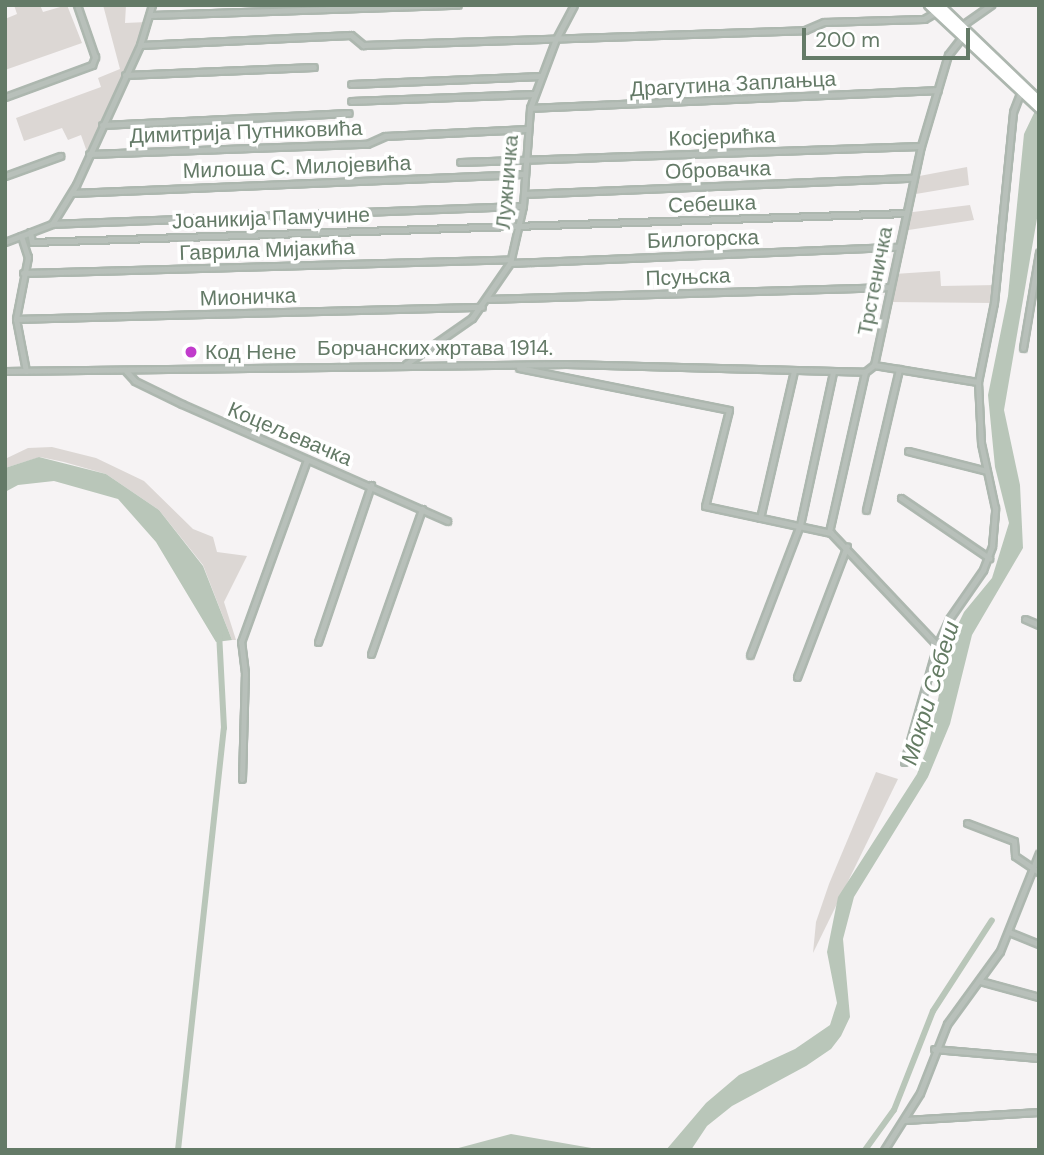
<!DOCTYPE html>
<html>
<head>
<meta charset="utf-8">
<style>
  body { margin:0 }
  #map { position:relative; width:1044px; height:1155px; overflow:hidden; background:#f6f3f4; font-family:"DM Sans",sans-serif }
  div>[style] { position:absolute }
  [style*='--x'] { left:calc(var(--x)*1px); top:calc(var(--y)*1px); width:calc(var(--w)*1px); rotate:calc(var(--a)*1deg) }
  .green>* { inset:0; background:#dcd7d4 }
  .water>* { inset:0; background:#b9c6b9 }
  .canal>* { height:6px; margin:-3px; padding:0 3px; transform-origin:3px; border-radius:3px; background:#b9c6b9 }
  .roads { filter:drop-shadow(2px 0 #adb7af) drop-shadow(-2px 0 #adb7af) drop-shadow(0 2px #adb7af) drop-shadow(0 -2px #adb7af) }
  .minor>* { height:5px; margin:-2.5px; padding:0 2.5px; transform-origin:2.5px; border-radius:2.5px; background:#b8c0ba }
  .secondary>* { height:8px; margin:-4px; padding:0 4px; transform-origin:4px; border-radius:4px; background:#fff }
  .dots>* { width:19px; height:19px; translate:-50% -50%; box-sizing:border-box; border:4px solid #fff; border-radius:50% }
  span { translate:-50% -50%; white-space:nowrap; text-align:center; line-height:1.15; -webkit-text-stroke:7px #fff; paint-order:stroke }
  .street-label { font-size:21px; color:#647a67 }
  .poi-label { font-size:21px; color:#647a67 }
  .left { translate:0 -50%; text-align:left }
  .water-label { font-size:23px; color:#657c64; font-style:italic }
  .frame { position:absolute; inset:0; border:7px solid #647a67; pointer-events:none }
  .scale { position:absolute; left:802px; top:28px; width:168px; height:32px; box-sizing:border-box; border:4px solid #647a67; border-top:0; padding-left:9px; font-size:21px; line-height:24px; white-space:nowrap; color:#647a67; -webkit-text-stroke:5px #fff; paint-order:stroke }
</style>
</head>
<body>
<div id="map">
  <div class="green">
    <i style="clip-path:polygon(14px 5px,40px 5px,43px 12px,67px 5px,82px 43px,5px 70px,5px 19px,17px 14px)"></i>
    <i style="clip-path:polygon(103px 5px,126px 5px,125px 23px,147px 22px,87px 152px,81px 135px,68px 140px,62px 128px,24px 141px,16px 118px,101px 87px,98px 78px,120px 69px)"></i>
    <i style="clip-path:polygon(967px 167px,969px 185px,910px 195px,914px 177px)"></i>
    <i style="clip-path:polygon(970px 205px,974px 220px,902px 231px,905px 213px)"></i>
    <i style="clip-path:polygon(940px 271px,941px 286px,997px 285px,995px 303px,888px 302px,894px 274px)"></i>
    <i style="clip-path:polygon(52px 447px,96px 458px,144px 481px,193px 529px,213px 537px,217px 552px,247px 556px,224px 602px,236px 640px,232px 640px,203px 565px,159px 510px,106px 474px,64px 462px,40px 457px,5px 468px,5px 459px,28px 448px)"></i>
    <i style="clip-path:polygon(876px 772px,898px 779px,813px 953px,816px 922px,829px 884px)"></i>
  </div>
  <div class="water">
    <i style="clip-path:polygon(1035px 111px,1039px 116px,1039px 207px,1004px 410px,1020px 485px,1023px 548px,972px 635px,950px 724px,928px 777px,854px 897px,843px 939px,850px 1017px,841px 1036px,831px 1049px,806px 1066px,732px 1106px,707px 1126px,691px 1150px,666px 1150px,706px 1103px,739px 1075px,795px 1049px,830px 1025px,837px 1003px,827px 952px,838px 897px,917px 774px,929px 743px,950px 641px,964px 612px,992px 578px,1009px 523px,995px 467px,988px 395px,1008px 296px,1024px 134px)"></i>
    <i style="clip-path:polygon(39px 457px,106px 474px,159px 510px,203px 566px,232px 640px,216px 642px,156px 542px,118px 499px,54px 481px,18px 485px,5px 492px,5px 468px)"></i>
    <i style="clip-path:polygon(511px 1134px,603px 1150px,451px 1150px)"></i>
  </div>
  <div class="canal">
    <i style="--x:178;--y:1150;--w:424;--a:-83.8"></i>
    <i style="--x:224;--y:728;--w:95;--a:-93"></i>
    <i style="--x:865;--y:1150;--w:49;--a:-54.1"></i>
    <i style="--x:894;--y:1110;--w:106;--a:-68.5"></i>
    <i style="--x:933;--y:1011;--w:108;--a:-57"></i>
  </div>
  <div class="roads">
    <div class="minor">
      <i style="--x:151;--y:15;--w:307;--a:-1.9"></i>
      <i style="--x:961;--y:26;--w:37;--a:-35"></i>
      <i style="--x:140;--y:45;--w:211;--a:-2.7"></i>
      <i style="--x:351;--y:35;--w:16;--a:40"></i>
      <i style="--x:363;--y:45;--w:442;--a:-1.9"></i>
      <i style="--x:805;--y:30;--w:21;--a:-23"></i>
      <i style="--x:824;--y:22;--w:100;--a:-1.7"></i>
      <i style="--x:924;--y:19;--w:14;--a:-30"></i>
      <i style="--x:125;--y:75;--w:189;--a:-2.4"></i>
      <i style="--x:351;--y:84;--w:190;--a:-2.4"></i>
      <i style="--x:5;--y:97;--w:93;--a:-20.2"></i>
      <i style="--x:92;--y:65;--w:9;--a:-69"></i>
      <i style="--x:95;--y:57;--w:55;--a:-109.1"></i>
      <i style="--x:351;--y:101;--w:183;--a:-2.2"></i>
      <i style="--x:530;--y:108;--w:408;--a:-2.5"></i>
      <i style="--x:102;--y:125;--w:247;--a:-2.8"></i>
      <i style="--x:89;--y:154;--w:278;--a:-2.1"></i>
      <i style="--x:367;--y:144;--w:20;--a:-24"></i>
      <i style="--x:385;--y:136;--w:143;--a:-2.8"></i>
      <i style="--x:460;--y:162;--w:461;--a:-2"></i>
      <i style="--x:5;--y:176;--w:59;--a:-20"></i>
      <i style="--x:72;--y:193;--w:451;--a:-2.4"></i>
      <i style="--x:524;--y:194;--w:389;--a:-2.4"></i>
      <i style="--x:52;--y:224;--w:46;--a:-58.4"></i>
      <i style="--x:76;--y:185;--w:154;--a:-65.4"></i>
      <i style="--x:140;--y:45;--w:42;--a:-73.3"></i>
      <i style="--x:30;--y:232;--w:10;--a:79"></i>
      <i style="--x:32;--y:242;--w:872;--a:-1.9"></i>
      <i style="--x:21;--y:236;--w:22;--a:72"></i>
      <i style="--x:28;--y:257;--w:63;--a:101"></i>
      <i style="--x:16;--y:319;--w:53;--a:79.1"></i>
      <i style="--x:5;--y:242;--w:50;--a:-21"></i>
      <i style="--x:52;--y:224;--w:471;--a:-2.2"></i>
      <i style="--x:510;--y:263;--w:388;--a:-2.4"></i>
      <i style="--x:23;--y:273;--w:488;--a:-1.6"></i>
      <i style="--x:488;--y:299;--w:402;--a:-1.7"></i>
      <i style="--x:16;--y:319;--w:466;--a:-1.5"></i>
      <i style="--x:1023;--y:348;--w:97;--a:-80.5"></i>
      <i style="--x:406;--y:364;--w:80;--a:-34.9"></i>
      <i style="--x:472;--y:318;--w:67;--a:-55.4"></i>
      <i style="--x:510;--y:263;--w:58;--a:-77.2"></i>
      <i style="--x:523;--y:206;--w:98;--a:-85.9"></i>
      <i style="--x:530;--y:108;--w:74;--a:-69.4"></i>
      <i style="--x:556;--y:39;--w:38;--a:-62"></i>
      <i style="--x:874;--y:365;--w:105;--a:9.3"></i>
      <i style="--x:519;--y:368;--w:214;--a:11.3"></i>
      <i style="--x:729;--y:410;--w:99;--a:104"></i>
      <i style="--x:705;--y:506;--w:129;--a:12.1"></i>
      <i style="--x:831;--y:533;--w:154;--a:46.6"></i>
      <i style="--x:5;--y:371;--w:561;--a:-0.71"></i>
      <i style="--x:566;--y:364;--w:299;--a:1.5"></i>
      <i style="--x:126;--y:371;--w:13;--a:48"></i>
      <i style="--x:135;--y:381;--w:52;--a:26.1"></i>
      <i style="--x:182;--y:404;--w:290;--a:23.8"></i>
      <i style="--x:908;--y:451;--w:81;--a:14.2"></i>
      <i style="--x:901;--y:498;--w:107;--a:34.3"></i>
      <i style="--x:866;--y:510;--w:145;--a:-76.8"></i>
      <i style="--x:760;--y:518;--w:151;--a:-77"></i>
      <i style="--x:829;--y:532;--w:164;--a:-77.3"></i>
      <i style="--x:865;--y:372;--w:11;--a:-38"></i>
      <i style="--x:874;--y:365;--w:224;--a:-77.9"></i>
      <i style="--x:921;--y:146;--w:95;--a:-73.5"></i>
      <i style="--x:948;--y:55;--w:23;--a:-52"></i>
      <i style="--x:1025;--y:619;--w:15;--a:23"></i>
      <i style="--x:318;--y:642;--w:166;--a:-71.3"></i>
      <i style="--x:371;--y:654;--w:154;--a:-70.6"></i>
      <i style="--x:750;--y:655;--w:139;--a:-69"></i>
      <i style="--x:800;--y:525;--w:157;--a:-77.8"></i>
      <i style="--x:797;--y:677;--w:140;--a:-69.1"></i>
      <i style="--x:904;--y:762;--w:122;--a:-74.2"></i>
      <i style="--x:937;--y:645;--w:29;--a:-65"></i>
      <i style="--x:949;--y:619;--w:60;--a:-55.2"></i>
      <i style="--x:983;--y:570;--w:26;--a:-69"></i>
      <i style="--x:992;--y:546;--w:38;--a:-85"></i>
      <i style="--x:995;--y:508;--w:66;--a:-102.2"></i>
      <i style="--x:981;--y:443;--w:61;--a:-92.8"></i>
      <i style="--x:978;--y:382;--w:81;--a:-78.6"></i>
      <i style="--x:994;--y:303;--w:192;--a:-84.3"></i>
      <i style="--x:1013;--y:112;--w:25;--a:-69"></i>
      <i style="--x:242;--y:779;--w:106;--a:-88.4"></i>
      <i style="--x:245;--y:673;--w:31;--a:-97"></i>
      <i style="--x:241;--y:642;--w:194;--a:-70.1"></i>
      <i style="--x:967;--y:823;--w:50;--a:21"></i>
      <i style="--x:1014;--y:841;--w:15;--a:86"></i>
      <i style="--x:1015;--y:856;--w:29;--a:34"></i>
      <i style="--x:1009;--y:932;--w:32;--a:22"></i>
      <i style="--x:980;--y:981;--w:61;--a:15.2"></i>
      <i style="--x:934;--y:1049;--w:105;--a:4.9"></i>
      <i style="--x:905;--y:1120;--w:134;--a:-3.4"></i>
      <i style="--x:884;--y:1150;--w:67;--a:-57.7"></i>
      <i style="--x:920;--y:1093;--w:74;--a:-68.6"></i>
      <i style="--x:947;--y:1024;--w:90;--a:-54"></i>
      <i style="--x:1000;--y:951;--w:105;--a:-68.3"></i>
    </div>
    <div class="secondary">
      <i style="--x:929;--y:5;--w:151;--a:43.1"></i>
      <i style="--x:939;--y:5;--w:139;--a:43.8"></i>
    </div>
  </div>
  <div class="dots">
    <i style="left:191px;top:352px;background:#c13ccc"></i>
  </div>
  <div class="street-label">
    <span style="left:733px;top:84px;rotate:-3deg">Драгутина Заплањца</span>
    <span style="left:246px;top:132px;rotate:-2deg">Димитрија Путниковића</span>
    <span style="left:722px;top:137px;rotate:-2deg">Косјерићка</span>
    <span style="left:297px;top:167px;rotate:-2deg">Милоша С. Милојевића</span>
    <span style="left:718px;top:170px;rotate:-2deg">Обровачка</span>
    <span style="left:507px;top:182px;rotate:-85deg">Лужничка</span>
    <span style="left:712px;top:204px;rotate:-2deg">Себешка</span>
    <span style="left:271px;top:218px;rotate:-2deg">Јоаникија Памучине</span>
    <span style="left:703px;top:239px;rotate:-2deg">Билогорска</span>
    <span style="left:267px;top:250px;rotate:-2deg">Гаврила Мијакића</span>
    <span style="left:688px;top:277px;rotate:-2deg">Псуњска</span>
    <span style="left:875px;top:281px;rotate:-79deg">Трстеничка</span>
    <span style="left:248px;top:297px;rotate:-2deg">Мионичка</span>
    <span style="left:435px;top:348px">Борчанских жртава 1914.</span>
    <span style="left:290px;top:434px;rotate:23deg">Коцељевачка</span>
  </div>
  <div class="poi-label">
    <span class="left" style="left:205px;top:352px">Код Нене</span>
  </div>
  <div class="water-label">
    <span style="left:930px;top:693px;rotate:-73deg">Мокри Себеш</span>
  </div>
  <div class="frame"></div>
  <div class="scale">200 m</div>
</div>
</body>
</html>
